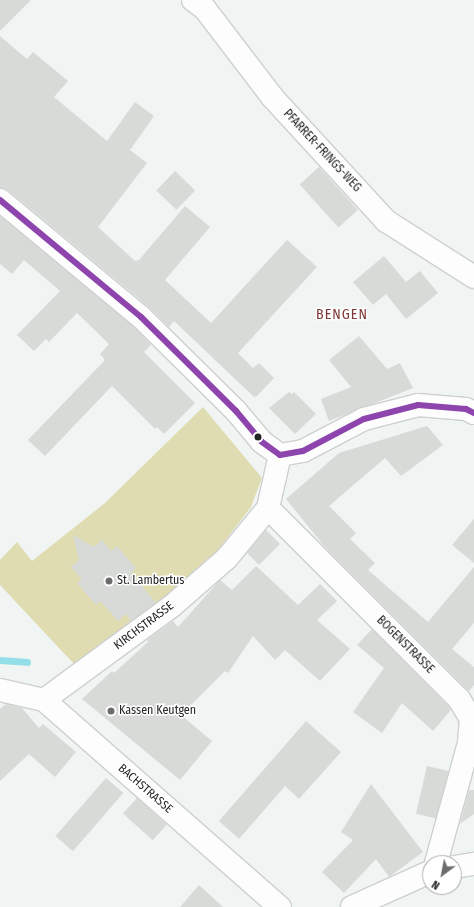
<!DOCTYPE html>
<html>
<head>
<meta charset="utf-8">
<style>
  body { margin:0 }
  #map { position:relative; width:474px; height:907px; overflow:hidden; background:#f0f4f2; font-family:"Fira Sans Condensed",sans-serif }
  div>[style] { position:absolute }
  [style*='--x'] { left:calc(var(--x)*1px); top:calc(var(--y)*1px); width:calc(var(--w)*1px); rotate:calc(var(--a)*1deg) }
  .green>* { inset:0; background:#e0dcb2 }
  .stream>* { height:7px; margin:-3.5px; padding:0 3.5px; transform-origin:3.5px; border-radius:3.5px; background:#93dee8 }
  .building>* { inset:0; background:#d8dad8; transform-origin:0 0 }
  .roads { filter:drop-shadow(1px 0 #cdd0ce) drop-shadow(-1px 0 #cdd0ce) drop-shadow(0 1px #cdd0ce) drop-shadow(0 -1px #cdd0ce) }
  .minor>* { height:22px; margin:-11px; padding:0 11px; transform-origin:11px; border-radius:11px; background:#fdfdfd }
  .tertiary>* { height:22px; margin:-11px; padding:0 11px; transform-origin:11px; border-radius:11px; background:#fdfdfd }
  .bus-1>* { height:6px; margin:-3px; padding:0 3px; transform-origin:3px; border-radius:3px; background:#8e44ad }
  .dots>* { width:11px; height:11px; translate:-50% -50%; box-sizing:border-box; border:2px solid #fff; border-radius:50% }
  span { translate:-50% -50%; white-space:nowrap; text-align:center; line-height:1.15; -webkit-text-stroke:3px #fff; paint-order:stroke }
  .street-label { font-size:12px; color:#222523 }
  .poi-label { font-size:12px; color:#222523 }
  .left { translate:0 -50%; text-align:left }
  .quarter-label { font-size:14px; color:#7e3636; letter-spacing:1px }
  .north { position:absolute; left:422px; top:855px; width:40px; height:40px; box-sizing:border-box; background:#fff; border:1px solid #a7a8a7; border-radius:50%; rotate:212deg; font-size:11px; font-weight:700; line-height:16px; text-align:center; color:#222523 }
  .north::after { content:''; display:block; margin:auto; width:14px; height:18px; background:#6a6d6b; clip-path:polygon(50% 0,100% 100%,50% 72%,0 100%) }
</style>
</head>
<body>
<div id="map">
  <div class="green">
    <i style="clip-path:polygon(203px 407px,262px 478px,251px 507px,211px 559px,177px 591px,74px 664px,0 585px,0 560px,17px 542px,32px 561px,105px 503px)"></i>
  </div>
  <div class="stream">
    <i style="--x:0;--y:660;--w:27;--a:4"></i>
  </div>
  <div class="building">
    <i style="clip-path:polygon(0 0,31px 0,0 31px)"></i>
    <i style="clip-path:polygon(0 36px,27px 59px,33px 52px,68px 81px,54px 97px,107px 141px,135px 102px,154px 116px,130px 150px,147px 163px,98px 227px,135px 261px,139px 260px,185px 206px,210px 227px,165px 280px,211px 323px,287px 240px,317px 267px,238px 353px,253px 368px,259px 363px,274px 378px,257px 396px,254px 397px,174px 321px,169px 327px,149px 307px,8px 190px,0 188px)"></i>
    <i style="left:319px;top:167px;width:58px;height:26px;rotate:48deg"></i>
    <i style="left:175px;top:171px;width:28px;height:27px;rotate:44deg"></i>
    <i style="clip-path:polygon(0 216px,133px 326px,151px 345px,144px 352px,195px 403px,164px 434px,157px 427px,155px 429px,112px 386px,45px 456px,28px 440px,105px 360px,100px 354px,109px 344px,77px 313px,49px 342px,46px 339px,34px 351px,17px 335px,60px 291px,24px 260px,12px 274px,0 264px)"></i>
    <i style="clip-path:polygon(384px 256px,406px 282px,420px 271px,438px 293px,406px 319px,386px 294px,373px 305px,353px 282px)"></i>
    <i style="clip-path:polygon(359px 336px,387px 369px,400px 363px,413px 388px,329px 421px,321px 399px,351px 387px,329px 360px)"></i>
    <i style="clip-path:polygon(289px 392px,292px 394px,294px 392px,316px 414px,295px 434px,269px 408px)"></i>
    <i style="clip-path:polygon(427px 426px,443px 445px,401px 476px,385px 458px,329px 506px,356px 533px,350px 539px,375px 563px,368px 570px,428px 622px,474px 567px,474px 623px,452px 649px,474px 667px,474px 685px,469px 691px,325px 547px,286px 499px,339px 453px)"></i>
    <i style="clip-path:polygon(474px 519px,474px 563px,452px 545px)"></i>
    <i style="clip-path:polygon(266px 530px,280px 544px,259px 565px,247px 553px)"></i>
    <i style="clip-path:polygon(73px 535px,94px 547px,102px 540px,112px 551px,117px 546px,136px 568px,131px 573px,156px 603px,131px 621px,126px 614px,118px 621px,100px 601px,96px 605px,77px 583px,82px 579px,71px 567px,79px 560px)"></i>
    <i style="clip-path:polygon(256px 566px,298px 605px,320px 584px,337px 601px,317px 620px,350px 649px,320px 681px,285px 650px,275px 660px,253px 636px,228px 673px,225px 671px,181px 715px,212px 741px,180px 780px,82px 699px,112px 671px,114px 673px,148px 642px,147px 640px,173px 621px,178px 627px,220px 580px,232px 590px)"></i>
    <i style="clip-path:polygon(372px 629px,449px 707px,451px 710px,433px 731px,402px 703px,382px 733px,353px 712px,384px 668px,357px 645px)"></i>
    <i style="clip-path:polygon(6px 704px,22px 708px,39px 728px,43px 724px,76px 752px,55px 777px,29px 754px,0 781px,0 709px)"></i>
    <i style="clip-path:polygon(306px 721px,341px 752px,299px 799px,285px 786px,239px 839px,219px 821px)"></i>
    <i style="left:427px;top:766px;width:22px;height:49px;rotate:13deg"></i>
    <i style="left:106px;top:778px;width:23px;height:77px;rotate:41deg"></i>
    <i style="clip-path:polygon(371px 784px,423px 852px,389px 877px,376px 859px,344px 893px,322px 872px,353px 840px,341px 832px)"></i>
    <i style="clip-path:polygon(469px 790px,474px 790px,474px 814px,460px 824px)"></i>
    <i style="left:137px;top:798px;width:40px;height:21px;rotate:42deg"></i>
    <i style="clip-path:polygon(199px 885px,223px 907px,180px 907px)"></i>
  </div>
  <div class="roads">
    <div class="minor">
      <i style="--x:193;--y:0;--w:15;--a:37"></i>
      <i style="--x:205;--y:9;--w:112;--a:52.6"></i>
      <i style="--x:273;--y:98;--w:167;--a:47.4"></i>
      <i style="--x:386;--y:221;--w:104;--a:32.5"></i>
      <i style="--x:280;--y:455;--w:54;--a:102.8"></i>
      <i style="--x:268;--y:508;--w:270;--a:45"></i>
      <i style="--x:459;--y:699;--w:23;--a:59"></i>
      <i style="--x:471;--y:719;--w:24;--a:95"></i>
      <i style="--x:469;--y:743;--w:124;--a:105.4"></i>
      <i style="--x:0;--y:690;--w:45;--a:12.8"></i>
      <i style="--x:44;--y:700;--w:314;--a:41.3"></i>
      <i style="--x:44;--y:700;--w:159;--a:-36.3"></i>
      <i style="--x:172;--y:606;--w:73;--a:-41.1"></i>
      <i style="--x:227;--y:558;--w:65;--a:-50.6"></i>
      <i style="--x:454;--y:867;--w:20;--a:-9"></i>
      <i style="--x:352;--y:907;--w:85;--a:-24.2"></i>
    </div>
    <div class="tertiary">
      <i style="--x:0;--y:200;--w:183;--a:39.7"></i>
      <i style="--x:141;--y:317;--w:134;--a:44.7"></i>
      <i style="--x:236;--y:411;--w:40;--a:50"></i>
      <i style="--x:262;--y:442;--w:22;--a:36"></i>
      <i style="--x:280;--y:455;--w:23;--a:-10"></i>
      <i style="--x:303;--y:451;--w:69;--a:-27.7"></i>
      <i style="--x:364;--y:419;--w:56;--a:-14.5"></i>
      <i style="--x:418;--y:405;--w:48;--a:4.8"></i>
      <i style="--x:466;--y:409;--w:9;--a:27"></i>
    </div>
  </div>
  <div class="bus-1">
    <i style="--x:0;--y:200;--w:183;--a:39.7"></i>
    <i style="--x:141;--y:317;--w:134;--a:44.7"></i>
    <i style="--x:236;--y:411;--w:40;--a:50"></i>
    <i style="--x:262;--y:442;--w:22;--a:36"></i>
    <i style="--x:280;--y:455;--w:23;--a:-10"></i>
    <i style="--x:303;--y:451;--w:69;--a:-27.7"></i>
    <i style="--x:364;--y:419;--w:56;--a:-14.5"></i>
    <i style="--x:418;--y:405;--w:48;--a:4.8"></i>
    <i style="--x:466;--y:409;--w:9;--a:27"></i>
  </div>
  <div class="dots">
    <i style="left:258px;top:437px;background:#222523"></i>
    <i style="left:109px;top:581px;background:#6a6d6b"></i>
    <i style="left:111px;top:711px;background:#6a6d6b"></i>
  </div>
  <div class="street-label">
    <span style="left:322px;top:151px;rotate:47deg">PFARRER-FRINGS-WEG</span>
    <span style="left:144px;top:626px;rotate:-37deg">KIRCHSTRASSE</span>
    <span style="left:405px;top:645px;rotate:45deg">BOGENSTRASSE</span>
    <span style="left:145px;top:789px;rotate:41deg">BACHSTRASSE</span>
  </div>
  <div class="poi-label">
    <span class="left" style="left:117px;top:581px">St. Lambertus</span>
    <span class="left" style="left:119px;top:711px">Kassen Keutgen</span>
  </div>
  <div class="quarter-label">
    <span style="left:342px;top:315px">BENGEN</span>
  </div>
  <div class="north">N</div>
</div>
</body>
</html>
